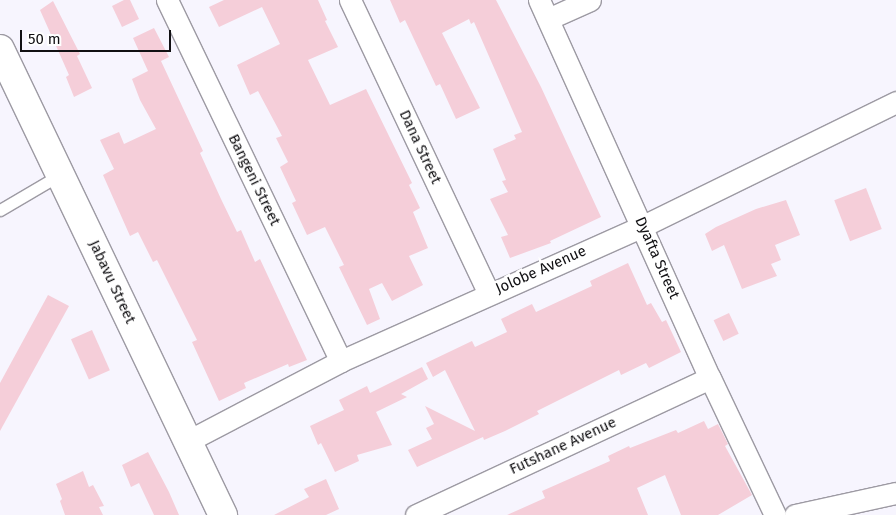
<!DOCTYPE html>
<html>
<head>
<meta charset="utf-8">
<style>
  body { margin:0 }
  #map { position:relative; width:896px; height:515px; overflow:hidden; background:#f7f5fe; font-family:"Fira Sans",sans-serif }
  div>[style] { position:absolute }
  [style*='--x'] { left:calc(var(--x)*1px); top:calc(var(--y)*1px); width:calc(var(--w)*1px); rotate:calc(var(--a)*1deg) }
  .building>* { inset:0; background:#f5ced9; transform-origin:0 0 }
  .roads { filter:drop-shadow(1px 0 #9d9aa3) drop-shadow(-1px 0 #9d9aa3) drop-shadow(0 1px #9d9aa3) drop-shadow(0 -1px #9d9aa3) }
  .service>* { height:11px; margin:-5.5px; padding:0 5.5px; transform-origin:5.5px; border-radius:5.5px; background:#fff }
  .minor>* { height:21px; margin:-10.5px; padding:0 10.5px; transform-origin:10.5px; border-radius:10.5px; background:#fff }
  .tertiary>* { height:28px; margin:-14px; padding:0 14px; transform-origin:14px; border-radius:14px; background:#fff }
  span { translate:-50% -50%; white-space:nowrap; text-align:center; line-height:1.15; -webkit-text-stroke:5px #fff; paint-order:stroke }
  .street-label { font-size:15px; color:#111013 }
  .scale { position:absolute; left:20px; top:30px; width:151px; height:22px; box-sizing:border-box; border:2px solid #111013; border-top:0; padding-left:6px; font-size:15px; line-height:18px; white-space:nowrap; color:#111013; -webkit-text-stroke:4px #fff; paint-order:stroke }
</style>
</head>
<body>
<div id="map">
  <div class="building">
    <i style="clip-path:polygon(124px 0,130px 0,139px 19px,122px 27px,112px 6px)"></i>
    <i style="clip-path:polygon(224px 0,318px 0,327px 20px,325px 21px,338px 47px,308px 60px,330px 105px,366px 89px,412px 183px,409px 185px,420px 208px,413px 212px,428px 248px,409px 256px,423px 285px,392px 301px,382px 283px,369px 289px,380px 319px,367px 325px,339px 267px,344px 265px,325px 227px,307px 235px,292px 203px,296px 201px,280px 167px,288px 162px,276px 138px,282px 136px,258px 91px,250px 95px,237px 65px,280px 44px,262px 7px,219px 27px,209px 7px)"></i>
    <i style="clip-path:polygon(390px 0,496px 0,541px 87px,601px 217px,550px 241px,551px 243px,510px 258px,501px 237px,508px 235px,490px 199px,508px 192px,502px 181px,506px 180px,493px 149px,516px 139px,514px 135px,522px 132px,474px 22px,471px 24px,469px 19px,442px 33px,480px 108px,456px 119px,440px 84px,436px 86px,405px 20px,400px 23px)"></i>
    <i style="clip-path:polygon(53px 1px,80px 54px,77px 56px,92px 88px,74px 97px,66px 77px,69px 75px,40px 10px)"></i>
    <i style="clip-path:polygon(154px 28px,169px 57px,161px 61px,203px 151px,200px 153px,221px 199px,237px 232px,241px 230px,255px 262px,260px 259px,307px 360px,289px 367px,288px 364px,244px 383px,246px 388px,219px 401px,192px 342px,197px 340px,157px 260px,153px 262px,138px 232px,130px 236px,103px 175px,114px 169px,100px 140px,119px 132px,124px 144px,156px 129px,140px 100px,132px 79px,148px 71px,133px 38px)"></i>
    <i style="left:866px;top:188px;width:44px;height:34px;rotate:69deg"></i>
    <i style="clip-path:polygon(786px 200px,800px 235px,775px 245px,781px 260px,771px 264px,777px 276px,742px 289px,724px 245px,712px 251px,705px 234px,716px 227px,756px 209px)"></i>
    <i style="clip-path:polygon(628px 263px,647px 305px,651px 303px,662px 322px,666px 320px,681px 352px,649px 368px,646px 363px,621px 375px,619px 370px,537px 411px,539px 414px,505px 431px,484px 440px,483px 437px,417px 467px,408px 450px,432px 439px,426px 428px,434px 424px,425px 406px,475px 431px,445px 370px,433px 377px,426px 363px,472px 341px,475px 347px,507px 332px,501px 319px,532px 304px,536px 312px,592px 286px,590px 281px)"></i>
    <i style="clip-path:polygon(48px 295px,69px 306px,0 431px,0 383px)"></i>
    <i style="left:729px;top:313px;width:23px;height:17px;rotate:65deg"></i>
    <i style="left:92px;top:330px;width:44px;height:23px;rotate:66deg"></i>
    <i style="clip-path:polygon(422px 367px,428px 379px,401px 394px,407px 397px,376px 412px,392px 445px,357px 455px,359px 461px,335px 472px,321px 443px,318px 445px,310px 426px,344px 410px,339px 400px,367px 386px,370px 393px)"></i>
    <i style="clip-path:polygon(704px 421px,708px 429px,718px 424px,728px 444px,725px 446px,752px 495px,718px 515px,681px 515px,665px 475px,637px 488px,648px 515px,507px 515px,545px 498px,542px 491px,610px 461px,608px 456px,629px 446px,630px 448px,676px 430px,678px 433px)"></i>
    <i style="clip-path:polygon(148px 452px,169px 492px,179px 515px,154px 515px,139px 483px,131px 487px,122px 465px)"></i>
    <i style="clip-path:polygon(83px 471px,89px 487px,93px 485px,104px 506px,99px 507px,103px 515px,65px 515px,60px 501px,62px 499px,56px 484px)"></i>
    <i style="clip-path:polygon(326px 479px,339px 509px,326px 515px,274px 515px,309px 497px,304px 489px)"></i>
  </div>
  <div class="roads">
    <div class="service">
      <i style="--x:0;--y:210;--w:71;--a:-30.5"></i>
    </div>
    <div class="minor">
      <i style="--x:167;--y:0;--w:401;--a:64.3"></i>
      <i style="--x:350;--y:0;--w:325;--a:64.7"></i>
      <i style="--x:539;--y:0;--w:415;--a:65.7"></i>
      <i style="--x:710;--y:378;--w:152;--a:64.6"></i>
      <i style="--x:548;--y:19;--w:46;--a:-24.3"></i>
      <i style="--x:188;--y:441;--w:173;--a:-27.6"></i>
      <i style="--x:341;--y:361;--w:331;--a:-24.1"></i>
      <i style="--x:643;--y:226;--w:282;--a:-26.1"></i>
      <i style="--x:416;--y:515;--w:324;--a:-25"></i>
      <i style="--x:795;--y:515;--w:103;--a:-12.3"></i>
    </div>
    <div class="tertiary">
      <i style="--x:0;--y:49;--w:517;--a:64.43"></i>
    </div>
  </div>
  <div class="street-label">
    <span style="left:420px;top:147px;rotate:65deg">Dana Street</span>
    <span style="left:254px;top:180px;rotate:64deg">Bangeni Street</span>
    <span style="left:657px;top:258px;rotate:66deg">Dyafta Street</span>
    <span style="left:541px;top:270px;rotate:-24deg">Jolobe Avenue</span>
    <span style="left:112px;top:282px;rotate:65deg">Jabavu Street</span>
    <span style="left:563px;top:446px;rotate:-25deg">Futshane Avenue</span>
  </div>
  <div class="scale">50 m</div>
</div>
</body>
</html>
